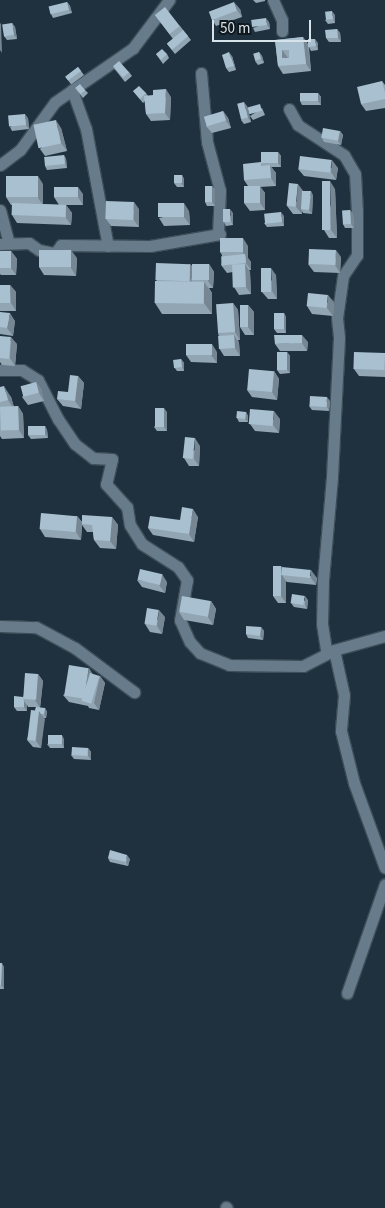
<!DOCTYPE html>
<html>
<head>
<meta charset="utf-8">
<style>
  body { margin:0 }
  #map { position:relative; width:385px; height:1208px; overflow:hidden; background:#1f313e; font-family:"Source Sans 3",sans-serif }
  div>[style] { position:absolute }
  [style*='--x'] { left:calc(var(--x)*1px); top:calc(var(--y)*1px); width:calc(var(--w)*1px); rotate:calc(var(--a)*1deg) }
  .roads { filter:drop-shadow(1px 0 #3d4e58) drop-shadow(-1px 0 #3d4e58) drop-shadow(0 1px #3d4e58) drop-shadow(0 -1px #3d4e58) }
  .street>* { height:11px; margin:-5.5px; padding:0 5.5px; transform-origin:5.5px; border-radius:5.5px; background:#677b8a }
  .wall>* { inset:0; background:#91a5b3; transform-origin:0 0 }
  .shaded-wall>* { inset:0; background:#768692 }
  .building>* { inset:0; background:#a9c0d0; transform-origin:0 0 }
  span { translate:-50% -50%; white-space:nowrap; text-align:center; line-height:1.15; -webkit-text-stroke:5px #10181e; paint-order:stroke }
  .scale { position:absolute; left:212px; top:20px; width:99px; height:22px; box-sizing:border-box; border:2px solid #d7e3eb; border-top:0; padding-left:6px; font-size:15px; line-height:18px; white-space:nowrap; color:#d7e3eb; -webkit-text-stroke:4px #10181e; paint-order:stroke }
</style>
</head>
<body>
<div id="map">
  <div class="roads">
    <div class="street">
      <i style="--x:273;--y:0;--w:22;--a:66"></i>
      <i style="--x:282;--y:20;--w:11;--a:90"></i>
      <i style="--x:201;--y:73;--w:69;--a:85"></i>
      <i style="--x:207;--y:142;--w:51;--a:75.1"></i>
      <i style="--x:220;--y:191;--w:42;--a:92.7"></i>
      <i style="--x:72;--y:90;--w:41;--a:70.3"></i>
      <i style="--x:86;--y:129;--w:119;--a:79.4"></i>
      <i style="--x:289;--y:109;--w:18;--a:61"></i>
      <i style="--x:298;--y:125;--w:55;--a:33.1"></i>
      <i style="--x:344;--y:155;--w:22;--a:60"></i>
      <i style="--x:355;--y:174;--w:36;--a:87"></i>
      <i style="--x:357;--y:210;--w:45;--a:90"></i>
      <i style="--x:357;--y:255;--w:25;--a:124"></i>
      <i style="--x:343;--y:276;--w:42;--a:98.1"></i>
      <i style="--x:337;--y:318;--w:20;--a:84"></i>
      <i style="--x:339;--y:338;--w:139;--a:92.9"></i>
      <i style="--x:332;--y:477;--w:103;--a:95"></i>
      <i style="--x:323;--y:580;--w:44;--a:91.3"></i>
      <i style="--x:322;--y:624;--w:30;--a:81"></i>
      <i style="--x:0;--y:165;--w:25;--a:-37"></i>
      <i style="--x:20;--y:150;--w:59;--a:-53.9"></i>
      <i style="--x:55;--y:102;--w:95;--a:-34.7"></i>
      <i style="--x:133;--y:48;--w:60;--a:-53.1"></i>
      <i style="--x:0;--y:210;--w:34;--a:75"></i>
      <i style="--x:0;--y:244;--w:29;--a:-2"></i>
      <i style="--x:29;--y:243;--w:12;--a:35"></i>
      <i style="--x:39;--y:250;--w:16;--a:11"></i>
      <i style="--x:55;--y:253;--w:10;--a:-53"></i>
      <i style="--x:61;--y:245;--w:89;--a:0.6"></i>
      <i style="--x:150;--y:246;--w:71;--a:-9.7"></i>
      <i style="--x:0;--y:370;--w:22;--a:0"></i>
      <i style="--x:22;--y:370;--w:19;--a:32"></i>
      <i style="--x:38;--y:380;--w:44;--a:62.9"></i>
      <i style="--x:58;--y:419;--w:30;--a:56"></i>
      <i style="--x:75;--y:444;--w:23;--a:38"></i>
      <i style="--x:93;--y:458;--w:19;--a:3"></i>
      <i style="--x:112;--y:459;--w:26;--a:103"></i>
      <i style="--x:106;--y:484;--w:31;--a:48"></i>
      <i style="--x:127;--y:507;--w:18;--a:81"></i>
      <i style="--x:130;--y:525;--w:22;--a:58"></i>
      <i style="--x:142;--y:544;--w:43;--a:32.6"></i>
      <i style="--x:178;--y:567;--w:16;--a:55"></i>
      <i style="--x:187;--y:580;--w:41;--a:99.9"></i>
      <i style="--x:180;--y:620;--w:24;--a:66"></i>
      <i style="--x:190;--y:642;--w:15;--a:48"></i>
      <i style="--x:200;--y:653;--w:31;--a:22"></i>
      <i style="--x:229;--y:665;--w:74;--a:0.8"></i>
      <i style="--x:303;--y:666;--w:35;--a:-27"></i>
      <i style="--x:334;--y:650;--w:53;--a:-15.4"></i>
      <i style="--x:0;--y:626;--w:36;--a:2"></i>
      <i style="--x:36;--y:627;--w:44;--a:28.3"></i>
      <i style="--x:75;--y:648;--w:74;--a:36.7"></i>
      <i style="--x:334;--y:650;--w:46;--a:77.5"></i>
      <i style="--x:344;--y:695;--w:36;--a:95"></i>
      <i style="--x:341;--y:731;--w:54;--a:76"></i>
      <i style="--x:354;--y:783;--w:90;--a:70"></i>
      <i style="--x:347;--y:993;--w:115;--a:-70.8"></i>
      <i style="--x:226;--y:1207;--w:1;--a:45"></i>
    </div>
  </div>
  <div class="wall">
    <i style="clip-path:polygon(253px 0,265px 0,265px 1px,256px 3px)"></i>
    <i style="clip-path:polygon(67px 2px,70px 6px,72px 13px,53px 18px,51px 14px)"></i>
    <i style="clip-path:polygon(240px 9px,242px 17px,216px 26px,211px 18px)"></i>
    <i style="clip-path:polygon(155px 15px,180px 26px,191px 40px,175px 54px,167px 44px,173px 39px)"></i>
    <i style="clip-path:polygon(335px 15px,335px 23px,328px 24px,325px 20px)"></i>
    <i style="clip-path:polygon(269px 22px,270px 29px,255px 32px,253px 28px)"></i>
    <i style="clip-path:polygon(12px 23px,15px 27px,17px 39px,7px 40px,4px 36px)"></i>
    <i style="clip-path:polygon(337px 29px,340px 33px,341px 42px,329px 42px,326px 38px)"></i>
    <i style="clip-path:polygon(303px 37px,308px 44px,318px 43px,318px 50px,311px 51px,309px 47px,311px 71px,283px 74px,278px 66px,275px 40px)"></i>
    <i style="clip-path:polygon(259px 52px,262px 56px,264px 63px,258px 65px,255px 61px)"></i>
    <i style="clip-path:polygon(156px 54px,167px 54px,169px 58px,163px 64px)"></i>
    <i style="clip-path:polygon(232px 56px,236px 70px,229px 72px,226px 68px)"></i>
    <i style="left:78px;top:67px;width:10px;height:16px;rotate:53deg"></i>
    <i style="clip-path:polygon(113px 67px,129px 72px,132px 76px,125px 82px)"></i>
    <i style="clip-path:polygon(382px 81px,385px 85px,385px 108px,366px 111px,361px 104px)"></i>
    <i style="clip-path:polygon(75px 88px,85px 90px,88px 93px,83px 98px)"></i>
    <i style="clip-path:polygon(133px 91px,146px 93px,148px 96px,171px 97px,170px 120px,151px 121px,146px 114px,145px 101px,143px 103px)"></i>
    <i style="clip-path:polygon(318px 93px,321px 97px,321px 105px,302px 105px,300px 101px)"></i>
    <i style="clip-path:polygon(247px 106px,251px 122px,244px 124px,241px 120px)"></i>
    <i style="clip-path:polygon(262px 108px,265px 115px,253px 120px,250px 116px)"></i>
    <i style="clip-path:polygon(223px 111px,228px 118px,231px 128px,212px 133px,206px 126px)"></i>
    <i style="clip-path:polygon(28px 118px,29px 129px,12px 131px,10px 127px)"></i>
    <i style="clip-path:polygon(61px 128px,67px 151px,45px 156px,40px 149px)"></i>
    <i style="clip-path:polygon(340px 131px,343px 135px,341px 145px,324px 142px,322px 138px)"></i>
    <i style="clip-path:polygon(278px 152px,281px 156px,281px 167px,271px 167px,276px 173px,276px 186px,260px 187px,265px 193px,265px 210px,250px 211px,244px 203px,248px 186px,244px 180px,261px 162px)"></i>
    <i style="clip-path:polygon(64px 155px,66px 159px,67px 168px,47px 170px,45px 166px)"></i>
    <i style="clip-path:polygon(338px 168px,336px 180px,304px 176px,298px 169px)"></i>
    <i style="clip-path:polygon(182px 175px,184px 179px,184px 187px,177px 187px,174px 183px)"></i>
    <i style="clip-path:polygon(43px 184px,43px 204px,66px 205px,72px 213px,71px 225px,17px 223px,12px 215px,12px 205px,11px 205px,6px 197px)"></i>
    <i style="clip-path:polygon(212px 186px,215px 190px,215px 206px,207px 206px,205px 202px)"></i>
    <i style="clip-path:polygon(335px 189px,337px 238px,329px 238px,324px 230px)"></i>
    <i style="clip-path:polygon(83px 194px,83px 205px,59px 205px,54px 197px)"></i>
    <i style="clip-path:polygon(313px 195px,312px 214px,303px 213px,302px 211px,302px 214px,293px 214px,287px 206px)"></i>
    <i style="clip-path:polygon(139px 209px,139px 227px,111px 226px,106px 219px)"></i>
    <i style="clip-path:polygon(350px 210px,353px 214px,354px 228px,345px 228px,343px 224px)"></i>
    <i style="clip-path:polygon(189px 211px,190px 225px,164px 226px,159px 218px)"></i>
    <i style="clip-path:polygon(233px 213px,233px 225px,226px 226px,224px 222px)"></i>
    <i style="clip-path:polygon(284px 216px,284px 226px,267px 227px,264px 223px)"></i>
    <i style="clip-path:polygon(248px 246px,248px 258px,251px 262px,251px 270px,249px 270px,250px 272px,251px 294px,239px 295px,234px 287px,233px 272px,227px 273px,221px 265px,222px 255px,220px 252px)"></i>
    <i style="clip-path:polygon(0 251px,11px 251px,17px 259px,16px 275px,1px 275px,0 274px)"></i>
    <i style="clip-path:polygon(341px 257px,340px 273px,314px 272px,308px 264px)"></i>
    <i style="clip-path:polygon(77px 258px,76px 276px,44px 275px,39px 267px)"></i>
    <i style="clip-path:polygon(190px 264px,192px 266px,209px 264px,214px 272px,213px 288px,209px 288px,212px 293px,212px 314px,162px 314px,155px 303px,157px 281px,156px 280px)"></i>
    <i style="clip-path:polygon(276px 275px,277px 299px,268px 299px,262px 292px)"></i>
    <i style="clip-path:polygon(0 285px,10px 285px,16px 292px,16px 311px,0 311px)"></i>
    <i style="clip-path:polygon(334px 302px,333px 316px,312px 314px,307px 306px)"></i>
    <i style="clip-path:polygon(233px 303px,238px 310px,240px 340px,238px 340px,239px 343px,240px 356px,224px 356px,219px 348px,219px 336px,218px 334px)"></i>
    <i style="clip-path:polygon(248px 305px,254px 312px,254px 335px,245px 335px,240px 327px)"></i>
    <i style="clip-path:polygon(0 312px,15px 321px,13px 336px,0 334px)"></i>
    <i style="clip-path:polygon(284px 313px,286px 317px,286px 333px,277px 333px,274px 329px)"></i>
    <i style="clip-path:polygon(0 336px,17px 344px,15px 366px,2px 365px,0 362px)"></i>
    <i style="clip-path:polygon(308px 342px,307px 351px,280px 351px,275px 344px)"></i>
    <i style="clip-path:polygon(217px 352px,217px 363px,191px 362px,186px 355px)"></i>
    <i style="clip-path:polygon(287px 352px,290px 356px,290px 373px,280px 374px,277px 370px)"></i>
    <i style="clip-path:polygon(385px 353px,385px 377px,359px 376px,354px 369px)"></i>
    <i style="clip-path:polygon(181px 359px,184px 363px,184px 371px,177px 371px,174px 367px)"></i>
    <i style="clip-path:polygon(274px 371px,279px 379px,277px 400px,252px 397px,247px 390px)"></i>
    <i style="clip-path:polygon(78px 376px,84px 383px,81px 409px,63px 406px,57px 399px,68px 392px)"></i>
    <i style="clip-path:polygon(36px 382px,41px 389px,44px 401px,28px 405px,22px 397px)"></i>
    <i style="clip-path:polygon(0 387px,11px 397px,14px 407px,18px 406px,23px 414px,24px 438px,2px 439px,0 436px)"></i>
    <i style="clip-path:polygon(330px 401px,329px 411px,312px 410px,309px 406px)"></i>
    <i style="clip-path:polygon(167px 412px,167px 431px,157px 431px,154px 427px)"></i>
    <i style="clip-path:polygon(246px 412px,248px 416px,248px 422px,239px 422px,237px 418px)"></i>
    <i style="clip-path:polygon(280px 419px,279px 433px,255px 431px,250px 424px)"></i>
    <i style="clip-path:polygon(45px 426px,47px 430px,48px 438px,31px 439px,28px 435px)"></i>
    <i style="clip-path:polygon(200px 446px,199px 466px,189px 466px,184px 458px)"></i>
    <i style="clip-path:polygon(77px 516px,82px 522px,112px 517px,118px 525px,116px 549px,100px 548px,94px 540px,93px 532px,87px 532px,82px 525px,81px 540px,45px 537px,40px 529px)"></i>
    <i style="clip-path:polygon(198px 517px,194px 542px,153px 535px,148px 528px)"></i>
    <i style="clip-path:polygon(281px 566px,282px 568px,317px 578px,316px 585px,287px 582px,286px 581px,286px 603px,278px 603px,273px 596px)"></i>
    <i style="clip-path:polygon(137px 580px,167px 582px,165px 593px,142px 587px)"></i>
    <i style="clip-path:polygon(308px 600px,307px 609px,294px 607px,291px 603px)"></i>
    <i style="clip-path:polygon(211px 601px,216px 609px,213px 625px,184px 620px,179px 612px)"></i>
    <i style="clip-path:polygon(165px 617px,162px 634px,150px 632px,145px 624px)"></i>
    <i style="clip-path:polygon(261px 627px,264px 631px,263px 640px,248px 638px,246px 634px)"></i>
    <i style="clip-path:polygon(38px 674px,43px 681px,40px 708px,45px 708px,47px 712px,46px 718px,44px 718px,41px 748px,33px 747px,27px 740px,36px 707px,28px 707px,27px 705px,27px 711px,17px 711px,14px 707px,23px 697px)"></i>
    <i style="clip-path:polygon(100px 676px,105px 683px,99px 710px,89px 708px,88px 706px,69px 702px,63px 695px)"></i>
    <i style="clip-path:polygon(64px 739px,64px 748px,50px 748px,47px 744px)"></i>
    <i style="clip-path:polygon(88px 748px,91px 752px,91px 760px,74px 759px,71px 755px)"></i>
    <i style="clip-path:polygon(108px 858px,130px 859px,128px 866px,110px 862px)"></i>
    <i style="clip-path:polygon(0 963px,4px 967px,4px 989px,0 989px)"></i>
  </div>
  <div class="shaded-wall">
    <i style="clip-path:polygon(67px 2px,70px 6px,72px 13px,69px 10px)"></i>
    <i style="clip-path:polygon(234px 2px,240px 9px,242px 17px,237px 10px)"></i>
    <i style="clip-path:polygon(332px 11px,335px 15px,335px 23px,333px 19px)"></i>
    <i style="clip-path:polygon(266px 18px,269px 22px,270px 29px,267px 25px)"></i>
    <i style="clip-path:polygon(0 23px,1px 24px,2px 53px,0 50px)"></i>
    <i style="clip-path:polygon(12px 23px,15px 27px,17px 39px,14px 35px)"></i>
    <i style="clip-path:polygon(337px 29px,340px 33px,341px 42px,338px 38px)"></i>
    <i style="clip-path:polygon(303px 37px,308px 45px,311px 71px,306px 64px)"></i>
    <i style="clip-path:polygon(315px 39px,318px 43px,318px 50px,316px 46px)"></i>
    <i style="clip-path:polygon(282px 50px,288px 58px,282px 58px)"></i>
    <i style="clip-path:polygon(229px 52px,232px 56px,236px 70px,234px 66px)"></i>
    <i style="clip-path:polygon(259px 52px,262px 56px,264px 63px,261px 59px)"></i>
    <i style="clip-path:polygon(166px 89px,171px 97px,170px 120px,165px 113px)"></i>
    <i style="clip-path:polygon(318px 93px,321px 97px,321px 105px,318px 101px)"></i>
    <i style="clip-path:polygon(244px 102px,247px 106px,251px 122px,248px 118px)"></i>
    <i style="clip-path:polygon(223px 111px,228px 118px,231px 128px,226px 121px)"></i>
    <i style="clip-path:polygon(25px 114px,28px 118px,29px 129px,26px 125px)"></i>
    <i style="clip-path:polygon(56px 120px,61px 128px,67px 151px,61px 143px)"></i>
    <i style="clip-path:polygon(340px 131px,343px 135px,341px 145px,338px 141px)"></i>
    <i style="clip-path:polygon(278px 152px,281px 156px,281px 167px,278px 163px)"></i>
    <i style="clip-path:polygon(64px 155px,66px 159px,67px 168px,65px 164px)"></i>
    <i style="clip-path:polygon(332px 160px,338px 168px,336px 180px,331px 172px)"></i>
    <i style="clip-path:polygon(270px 165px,276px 173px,276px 186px,271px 178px)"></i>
    <i style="clip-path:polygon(182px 175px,184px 179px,184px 187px,181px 183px)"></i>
    <i style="clip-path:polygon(38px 176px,43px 184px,43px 205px,38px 198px)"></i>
    <i style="clip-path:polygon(330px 181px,335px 189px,337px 238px,331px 230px)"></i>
    <i style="clip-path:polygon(298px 184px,304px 192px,301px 209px,302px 211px,302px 214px,296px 207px)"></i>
    <i style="clip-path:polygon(212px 186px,215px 190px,215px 206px,212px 202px)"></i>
    <i style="clip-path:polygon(260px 186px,265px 193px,265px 210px,260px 203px)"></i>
    <i style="clip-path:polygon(78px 187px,83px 194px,83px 205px,78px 197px)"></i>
    <i style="clip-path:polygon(311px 191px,313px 195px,312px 214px,309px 210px)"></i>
    <i style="clip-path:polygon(134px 202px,139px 209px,139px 227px,133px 219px)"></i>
    <i style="clip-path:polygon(184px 203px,189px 211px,190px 225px,184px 217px)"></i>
    <i style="clip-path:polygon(66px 205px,72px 213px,71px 225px,66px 218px)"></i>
    <i style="clip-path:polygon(230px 209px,233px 213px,233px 225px,231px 221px)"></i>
    <i style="clip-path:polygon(350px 210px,353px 214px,354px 228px,351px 224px)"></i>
    <i style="clip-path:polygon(281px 212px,284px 216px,284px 226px,282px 222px)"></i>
    <i style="clip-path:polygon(243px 238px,248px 246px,248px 258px,251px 262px,251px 270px,246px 263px,246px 257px,243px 253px)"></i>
    <i style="clip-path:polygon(71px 250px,77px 258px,76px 276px,71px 268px)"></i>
    <i style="clip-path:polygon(336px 250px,341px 257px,340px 273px,335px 265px)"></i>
    <i style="clip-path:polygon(11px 251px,17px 259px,16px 275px,11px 268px)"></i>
    <i style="clip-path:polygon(190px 264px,195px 271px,191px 280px,195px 286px,195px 289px,190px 281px)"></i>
    <i style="clip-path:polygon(209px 264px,214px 272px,213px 288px,208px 281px)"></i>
    <i style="clip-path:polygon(245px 264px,250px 272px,251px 294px,246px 287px)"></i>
    <i style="clip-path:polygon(271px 268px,276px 275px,277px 299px,272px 291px)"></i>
    <i style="clip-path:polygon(204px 282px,212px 293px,212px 314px,204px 303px)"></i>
    <i style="clip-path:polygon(10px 285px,16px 292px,16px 311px,11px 303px)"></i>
    <i style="clip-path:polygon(328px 295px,334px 302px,333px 316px,327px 308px)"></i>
    <i style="clip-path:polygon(233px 303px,238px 310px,240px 340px,235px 332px)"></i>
    <i style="clip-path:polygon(248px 305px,254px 312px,254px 335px,248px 327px)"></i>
    <i style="clip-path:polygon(10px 313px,15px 321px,13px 336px,7px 328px)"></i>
    <i style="clip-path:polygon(284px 313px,286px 317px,286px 333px,284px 329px)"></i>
    <i style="clip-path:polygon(234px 335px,239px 343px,240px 356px,235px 348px)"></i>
    <i style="clip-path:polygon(302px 335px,308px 342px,307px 351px,302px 343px)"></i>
    <i style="clip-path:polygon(11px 337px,17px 344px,15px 366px,10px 358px)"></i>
    <i style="clip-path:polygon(212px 344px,217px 352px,217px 363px,211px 355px)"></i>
    <i style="clip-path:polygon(287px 352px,290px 356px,290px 373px,287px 370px)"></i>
    <i style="clip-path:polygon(181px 359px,184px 363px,184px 371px,182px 367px)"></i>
    <i style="clip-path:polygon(274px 371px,279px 379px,277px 400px,272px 392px)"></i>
    <i style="clip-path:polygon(78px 376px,84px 383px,81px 409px,75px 401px)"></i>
    <i style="clip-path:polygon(36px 382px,41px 389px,44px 401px,39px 393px)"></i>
    <i style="clip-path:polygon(4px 386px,11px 397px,15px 411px,8px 400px)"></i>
    <i style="clip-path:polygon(327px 397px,330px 401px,329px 411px,327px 407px)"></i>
    <i style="clip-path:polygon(18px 406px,23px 414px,24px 438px,19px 430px)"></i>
    <i style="clip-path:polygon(164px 408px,167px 412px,167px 431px,164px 427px)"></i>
    <i style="clip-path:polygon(274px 411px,280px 419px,279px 433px,273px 425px)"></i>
    <i style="clip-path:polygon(246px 412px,248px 416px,248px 422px,245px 419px)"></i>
    <i style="clip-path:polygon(45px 426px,47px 430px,48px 438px,45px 434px)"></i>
    <i style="clip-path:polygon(195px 438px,200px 446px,199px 466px,194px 459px)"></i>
    <i style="clip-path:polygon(193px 509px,198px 517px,194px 542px,189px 534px)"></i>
    <i style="clip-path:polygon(77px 516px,83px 523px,82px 524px,82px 525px,81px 540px,76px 532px)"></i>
    <i style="clip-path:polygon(112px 517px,118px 525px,116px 549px,110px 541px)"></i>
    <i style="clip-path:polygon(281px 566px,286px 573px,282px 575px,286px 581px,286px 603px,281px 596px)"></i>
    <i style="clip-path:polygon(311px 570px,317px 578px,316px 585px,311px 578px)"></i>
    <i style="clip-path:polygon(162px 574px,167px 582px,165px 593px,159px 585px)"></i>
    <i style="clip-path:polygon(305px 596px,308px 600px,307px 609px,305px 605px)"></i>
    <i style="clip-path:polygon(211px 601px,216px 609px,213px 625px,208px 617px)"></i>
    <i style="clip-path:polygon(159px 610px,165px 617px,162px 634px,157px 626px)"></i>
    <i style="clip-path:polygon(261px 627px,264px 631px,263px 640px,260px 636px)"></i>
    <i style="clip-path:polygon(89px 668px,94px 676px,84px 701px,83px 698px)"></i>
    <i style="clip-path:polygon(38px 674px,43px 681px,40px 708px,35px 700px)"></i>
    <i style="clip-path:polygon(100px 676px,105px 683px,99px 710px,94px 703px)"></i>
    <i style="clip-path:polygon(24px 701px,27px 705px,27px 711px,24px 707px)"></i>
    <i style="clip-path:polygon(45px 708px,47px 712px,46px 718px,44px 714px)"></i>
    <i style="clip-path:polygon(39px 711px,45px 719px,41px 748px,36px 741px)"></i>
    <i style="clip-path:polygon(62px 735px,64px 739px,64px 748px,62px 744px)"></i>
    <i style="clip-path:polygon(88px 748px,91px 752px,91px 760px,88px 756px)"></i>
    <i style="clip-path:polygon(127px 855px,130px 859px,128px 866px,126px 862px)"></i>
    <i style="clip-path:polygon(2px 963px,4px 967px,4px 989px,1px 985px)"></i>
  </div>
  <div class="building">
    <i style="left:67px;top:2px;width:8px;height:19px;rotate:76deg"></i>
    <i style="left:234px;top:2px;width:9px;height:27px;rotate:69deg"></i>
    <i style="left:165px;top:7px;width:24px;height:13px;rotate:52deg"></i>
    <i style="left:332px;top:11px;width:8px;height:7px;rotate:83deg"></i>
    <i style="left:266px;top:18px;width:7px;height:15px;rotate:82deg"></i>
    <i style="left:12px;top:23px;width:12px;height:10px;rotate:81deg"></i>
    <i style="clip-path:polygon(337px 29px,338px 38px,326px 38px,325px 30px)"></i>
    <i style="left:183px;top:30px;width:8px;height:21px;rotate:50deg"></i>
    <i style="clip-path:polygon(evenodd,303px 37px,306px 64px,278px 66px,275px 40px,303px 37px,282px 50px,289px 50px,289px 58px,282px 58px,282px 50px)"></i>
    <i style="clip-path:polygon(308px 39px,315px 39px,316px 46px,308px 47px)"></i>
    <i style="clip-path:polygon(162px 49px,167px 54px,161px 60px,156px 54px)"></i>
    <i style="clip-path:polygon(229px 52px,234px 66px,226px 68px,222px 55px)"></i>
    <i style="left:259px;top:52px;width:7px;height:6px;rotate:74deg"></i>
    <i style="left:119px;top:61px;width:15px;height:8px;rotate:48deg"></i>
    <i style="left:78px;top:67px;width:5px;height:16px;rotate:53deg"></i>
    <i style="clip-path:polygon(382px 81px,385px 93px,385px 99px,361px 104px,357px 87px)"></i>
    <i style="left:80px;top:84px;width:8px;height:6px;rotate:50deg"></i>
    <i style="clip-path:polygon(139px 86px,146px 93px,140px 99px,133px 91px)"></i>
    <i style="clip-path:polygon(166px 89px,165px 113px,146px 114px,144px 96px,153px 95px,153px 90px)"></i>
    <i style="left:300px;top:93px;width:18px;height:8px"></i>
    <i style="left:244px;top:102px;width:16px;height:7px;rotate:76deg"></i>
    <i style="left:260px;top:104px;width:7px;height:13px;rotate:74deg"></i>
    <i style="left:223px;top:111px;width:10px;height:20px;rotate:73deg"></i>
    <i style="left:25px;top:114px;width:11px;height:17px;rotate:85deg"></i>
    <i style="left:56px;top:120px;width:24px;height:23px;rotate:78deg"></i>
    <i style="left:323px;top:128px;width:17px;height:10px;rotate:10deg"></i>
    <i style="left:261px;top:152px;width:17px;height:11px"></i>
    <i style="left:64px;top:155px;width:9px;height:20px;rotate:84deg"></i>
    <i style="left:300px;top:156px;width:32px;height:13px;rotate:7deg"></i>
    <i style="clip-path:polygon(261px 162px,261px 166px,270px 165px,271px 178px,244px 180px,243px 164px)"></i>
    <i style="left:174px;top:175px;width:8px;height:8px"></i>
    <i style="left:6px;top:176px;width:32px;height:21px"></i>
    <i style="left:322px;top:181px;width:8px;height:49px"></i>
    <i style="left:289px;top:183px;width:9px;height:23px;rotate:6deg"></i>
    <i style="left:205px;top:186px;width:7px;height:16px"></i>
    <i style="left:244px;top:186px;width:16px;height:17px"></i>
    <i style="left:54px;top:187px;width:24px;height:10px"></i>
    <i style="clip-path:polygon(302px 191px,311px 191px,309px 210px,301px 209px)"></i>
    <i style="left:106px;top:201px;width:28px;height:18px;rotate:2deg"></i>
    <i style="left:12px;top:203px;width:54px;height:12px;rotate:2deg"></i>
    <i style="left:184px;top:203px;width:14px;height:26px;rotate:90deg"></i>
    <i style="left:223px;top:209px;width:7px;height:13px"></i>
    <i style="left:350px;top:210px;width:14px;height:8px;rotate:86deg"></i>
    <i style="left:281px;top:212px;width:10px;height:17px;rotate:84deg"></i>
    <i style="left:220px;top:238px;width:23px;height:14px"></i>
    <i style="left:309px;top:249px;width:27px;height:15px;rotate:2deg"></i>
    <i style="left:39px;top:250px;width:32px;height:17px"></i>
    <i style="left:0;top:251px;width:11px;height:17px"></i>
    <i style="left:245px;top:254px;width:9px;height:24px;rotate:84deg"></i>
    <i style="left:156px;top:263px;width:34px;height:17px;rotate:2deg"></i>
    <i style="left:192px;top:264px;width:17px;height:16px"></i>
    <i style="left:245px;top:264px;width:23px;height:13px;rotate:88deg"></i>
    <i style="left:261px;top:268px;width:10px;height:24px"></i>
    <i style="left:155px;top:281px;width:49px;height:22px;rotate:1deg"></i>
    <i style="left:0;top:285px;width:10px;height:18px"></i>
    <i style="left:308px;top:293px;width:20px;height:13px;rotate:6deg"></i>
    <i style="left:233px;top:303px;width:29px;height:17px;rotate:86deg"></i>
    <i style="left:240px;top:305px;width:8px;height:22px"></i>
    <i style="clip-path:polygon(0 312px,10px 313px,7px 328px,0 327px)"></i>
    <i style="left:274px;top:313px;width:10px;height:16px"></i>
    <i style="left:234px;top:335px;width:13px;height:16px;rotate:86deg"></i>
    <i style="clip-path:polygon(274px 335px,302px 335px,302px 343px,275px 344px)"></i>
    <i style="left:0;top:336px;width:11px;height:22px;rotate:5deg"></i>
    <i style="left:186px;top:344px;width:26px;height:11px"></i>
    <i style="left:277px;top:352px;width:10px;height:18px"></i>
    <i style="left:354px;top:352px;width:31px;height:17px;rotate:2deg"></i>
    <i style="left:181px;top:359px;width:8px;height:8px;rotate:83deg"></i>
    <i style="left:249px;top:369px;width:25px;height:21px;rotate:5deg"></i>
    <i style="clip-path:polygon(70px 375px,78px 376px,75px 401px,57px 399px,58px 391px,68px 392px)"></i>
    <i style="left:36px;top:382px;width:11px;height:16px;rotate:75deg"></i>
    <i style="clip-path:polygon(4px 386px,8px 400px,0 402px,0 387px)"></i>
    <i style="left:310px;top:396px;width:17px;height:10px;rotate:3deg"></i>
    <i style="left:18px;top:406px;width:24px;height:18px;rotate:88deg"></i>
    <i style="left:155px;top:408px;width:9px;height:19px"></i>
    <i style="left:250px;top:409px;width:24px;height:15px;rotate:5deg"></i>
    <i style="left:237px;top:411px;width:9px;height:7px;rotate:6deg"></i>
    <i style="left:28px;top:426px;width:17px;height:9px"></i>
    <i style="left:185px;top:437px;width:10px;height:21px;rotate:6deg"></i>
    <i style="clip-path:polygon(182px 507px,193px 509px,189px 534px,148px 528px,150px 516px,180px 520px)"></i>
    <i style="left:41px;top:513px;width:36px;height:16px;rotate:5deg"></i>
    <i style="clip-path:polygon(82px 515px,112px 517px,110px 541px,94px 540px,92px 525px,82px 524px)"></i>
    <i style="left:273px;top:566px;width:8px;height:30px"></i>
    <i style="left:282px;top:567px;width:29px;height:8px;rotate:6deg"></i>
    <i style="left:140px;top:569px;width:23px;height:11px;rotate:13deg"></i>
    <i style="left:292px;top:594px;width:13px;height:9px;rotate:9deg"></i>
    <i style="left:182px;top:596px;width:29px;height:16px;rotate:10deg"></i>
    <i style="left:147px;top:608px;width:12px;height:16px;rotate:9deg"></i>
    <i style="clip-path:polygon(246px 626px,261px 627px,260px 636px,246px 634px)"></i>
    <i style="left:69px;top:665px;width:20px;height:31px;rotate:9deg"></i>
    <i style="left:25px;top:673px;width:13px;height:26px;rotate:4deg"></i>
    <i style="left:90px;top:673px;width:10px;height:29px;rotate:17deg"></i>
    <i style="clip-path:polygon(14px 696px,23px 697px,23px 699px,24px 701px,24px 707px,14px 707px)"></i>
    <i style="clip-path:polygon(36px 707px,45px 708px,44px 714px,41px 714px,39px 711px,35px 711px)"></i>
    <i style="left:31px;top:710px;width:8px;height:30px;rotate:7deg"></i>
    <i style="left:48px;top:735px;width:14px;height:9px"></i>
    <i style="left:72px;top:747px;width:16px;height:8px;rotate:4deg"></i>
    <i style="clip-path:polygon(110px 850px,127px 855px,126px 862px,108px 858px)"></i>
    <i style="clip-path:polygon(0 963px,2px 963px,1px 985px,0 985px)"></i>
  </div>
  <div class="scale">50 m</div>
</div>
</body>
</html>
